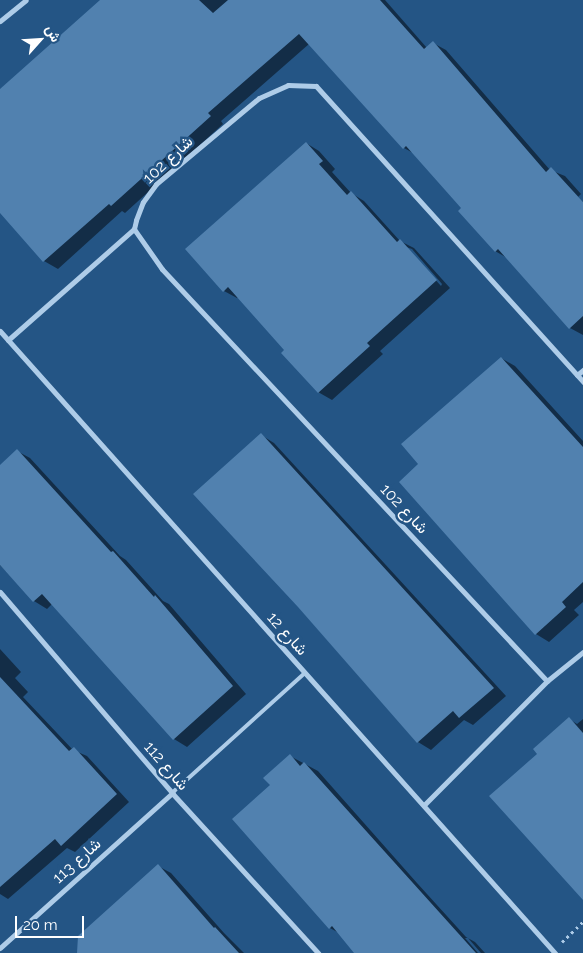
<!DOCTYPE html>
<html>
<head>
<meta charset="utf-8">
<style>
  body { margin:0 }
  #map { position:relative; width:583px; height:953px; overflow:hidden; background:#245585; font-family:Raleway,Vazirmatn,sans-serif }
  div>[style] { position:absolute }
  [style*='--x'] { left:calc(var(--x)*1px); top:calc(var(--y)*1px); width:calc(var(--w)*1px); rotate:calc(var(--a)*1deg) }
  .shadow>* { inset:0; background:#0007 }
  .building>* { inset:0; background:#5181af }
  .path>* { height:3px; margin-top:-1.5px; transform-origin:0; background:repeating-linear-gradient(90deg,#aecce8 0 2.5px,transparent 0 6.5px) }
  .lane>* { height:4px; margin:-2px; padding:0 2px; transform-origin:2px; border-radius:2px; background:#aecce8 }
  .street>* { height:5px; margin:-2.5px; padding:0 2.5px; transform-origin:2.5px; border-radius:2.5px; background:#aecce8 }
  span { translate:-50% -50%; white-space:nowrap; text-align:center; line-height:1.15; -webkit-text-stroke:5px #245585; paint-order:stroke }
  .street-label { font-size:16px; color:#fff }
  .north { position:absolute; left:15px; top:15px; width:50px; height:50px; -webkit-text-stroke:4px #245585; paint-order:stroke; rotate:64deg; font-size:14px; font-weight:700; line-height:20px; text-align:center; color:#fff }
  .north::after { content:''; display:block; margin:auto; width:18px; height:22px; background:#fff; clip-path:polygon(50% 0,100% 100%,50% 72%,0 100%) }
  .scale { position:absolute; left:15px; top:916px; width:69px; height:22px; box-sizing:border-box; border:2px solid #fff; border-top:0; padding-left:6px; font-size:15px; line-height:18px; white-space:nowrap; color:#fff; -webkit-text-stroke:4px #245585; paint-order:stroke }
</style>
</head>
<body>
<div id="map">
  <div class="shadow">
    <i style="clip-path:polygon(102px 0,385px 0,427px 48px,433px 43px,446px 50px,550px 170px,565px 176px,581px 194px,578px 197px,583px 202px,583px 335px,570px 328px,509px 259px,495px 251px,463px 208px,415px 154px,404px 148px,309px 44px,221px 121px,223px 124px,125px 213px,122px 211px,58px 269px,44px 261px,0 211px,0 90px)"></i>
    <i style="clip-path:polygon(evenodd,306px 143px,319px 151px,335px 169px,332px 172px,351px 193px,364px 201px,400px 241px,414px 248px,450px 288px,380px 351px,383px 354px,332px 400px,318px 392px,286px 350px,239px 297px,237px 298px,224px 291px,306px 143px,406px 247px,412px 249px,442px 284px,441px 286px,406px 247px)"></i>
    <i style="clip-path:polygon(501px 358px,515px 366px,583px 441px,583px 602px,574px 610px,579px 615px,549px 642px,536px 634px)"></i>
    <i style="clip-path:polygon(261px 435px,274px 443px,506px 696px,473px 725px,464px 720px,431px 750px,418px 742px)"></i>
    <i style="clip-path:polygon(17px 451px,30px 458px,120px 556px,126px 560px,163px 601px,169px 604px,246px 694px,187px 747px,174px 739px,52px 604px,47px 609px,34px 601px,0 565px,0 466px)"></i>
    <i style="clip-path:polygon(0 649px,21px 672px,15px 678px,28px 692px,23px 697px,73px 750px,87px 756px,129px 802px,75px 852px,67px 848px,8px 899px,0 894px)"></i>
    <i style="clip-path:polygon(569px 719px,577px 724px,583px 719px,583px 899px,539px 754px)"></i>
    <i style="clip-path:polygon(290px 756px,318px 771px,417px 883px,466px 937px,475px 942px,485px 953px,481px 953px,468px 938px,465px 938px,478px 953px,356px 953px,339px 933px,330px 928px,272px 785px)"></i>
    <i style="clip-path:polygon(158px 866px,171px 873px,224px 933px,244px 953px,79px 953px)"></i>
  </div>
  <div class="building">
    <i style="clip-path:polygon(100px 0,199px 0,213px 13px,228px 0,380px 0,424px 49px,433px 41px,546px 172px,551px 167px,583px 202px,583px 316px,569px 329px,498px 249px,495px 252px,458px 211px,461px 208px,406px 146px,403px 149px,299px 34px,208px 113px,211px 116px,111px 206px,109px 204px,43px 262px,0 213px,0 89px)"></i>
    <i style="clip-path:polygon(306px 142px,323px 161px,319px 164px,347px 195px,351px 191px,397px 242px,400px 239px,437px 280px,367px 343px,370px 346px,318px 393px,281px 353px,284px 350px,228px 287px,223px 292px,185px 249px)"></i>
    <i style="clip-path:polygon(501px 357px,583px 447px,583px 582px,562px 602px,566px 607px,535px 635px,399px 482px,418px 464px,401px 444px)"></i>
    <i style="clip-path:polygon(261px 433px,494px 688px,459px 718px,453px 711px,417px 743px,298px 607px,193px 494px)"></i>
    <i style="clip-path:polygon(17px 449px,111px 552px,113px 551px,154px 597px,155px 595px,233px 686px,173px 740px,42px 594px,33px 602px,0 565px,0 465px)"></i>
    <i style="clip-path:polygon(0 677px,69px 751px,74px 747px,117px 794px,61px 846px,55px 839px,0 887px)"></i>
    <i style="clip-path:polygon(569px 717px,583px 733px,583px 900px,489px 796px,537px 754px,533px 749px)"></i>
    <i style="clip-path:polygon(290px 754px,300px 766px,304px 762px,476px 953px,354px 953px,332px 926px,329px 929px,232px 819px,270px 785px,263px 778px)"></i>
    <i style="clip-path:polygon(158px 864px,214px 928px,215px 927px,239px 953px,77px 953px,78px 936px)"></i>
  </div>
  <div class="path">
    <i style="--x:562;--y:942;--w:29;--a:-44"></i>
  </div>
  <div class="lane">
    <i style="--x:172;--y:793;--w:179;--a:-42.1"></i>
  </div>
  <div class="street">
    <i style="--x:0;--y:21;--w:33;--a:-39"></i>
    <i style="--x:0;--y:331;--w:834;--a:48.26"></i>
    <i style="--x:8;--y:340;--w:168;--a:-41.4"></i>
    <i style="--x:577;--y:375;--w:8;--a:-40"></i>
    <i style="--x:0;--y:592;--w:265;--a:49.4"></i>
    <i style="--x:172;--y:793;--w:217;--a:47.6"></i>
    <i style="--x:547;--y:681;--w:564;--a:-133.06"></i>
    <i style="--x:162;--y:269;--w:49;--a:-125"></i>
    <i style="--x:134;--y:229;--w:9;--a:-77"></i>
    <i style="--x:136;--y:220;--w:19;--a:-69"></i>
    <i style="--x:143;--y:202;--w:22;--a:-54"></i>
    <i style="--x:156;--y:184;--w:134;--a:-39.9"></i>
    <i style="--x:259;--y:98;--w:32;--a:-24"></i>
    <i style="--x:288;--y:85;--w:28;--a:2"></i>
    <i style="--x:316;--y:86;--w:399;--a:47.9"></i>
    <i style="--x:424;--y:805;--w:175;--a:-45.2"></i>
    <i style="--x:547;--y:681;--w:46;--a:-38.9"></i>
    <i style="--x:0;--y:948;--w:232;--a:-42"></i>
  </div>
  <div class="street-label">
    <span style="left:168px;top:160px;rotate:-43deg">شارع 102</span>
    <span style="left:404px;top:509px;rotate:47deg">شارع 102</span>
    <span style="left:287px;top:634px;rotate:48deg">شارع 12</span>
    <span style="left:166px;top:766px;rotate:49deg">شارع 112</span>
    <span style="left:77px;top:861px;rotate:-42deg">شارع 113</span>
  </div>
  <div class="north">ش</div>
  <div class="scale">20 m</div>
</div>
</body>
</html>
